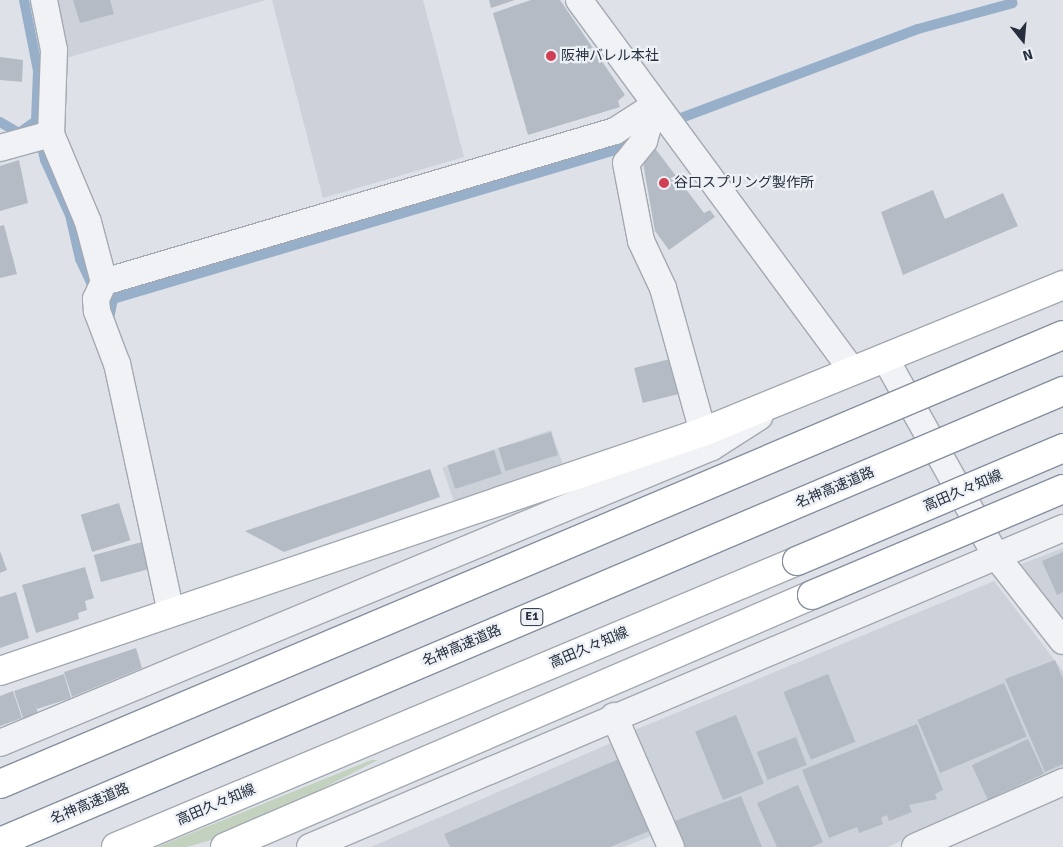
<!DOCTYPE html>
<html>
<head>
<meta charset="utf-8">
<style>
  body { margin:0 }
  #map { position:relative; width:1063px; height:847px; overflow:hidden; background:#dee2e8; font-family:Signika,"Noto Sans JP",sans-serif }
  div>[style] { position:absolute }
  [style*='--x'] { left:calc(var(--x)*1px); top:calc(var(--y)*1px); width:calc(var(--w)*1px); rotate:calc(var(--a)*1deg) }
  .built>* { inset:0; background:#ccd1da; transform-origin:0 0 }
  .green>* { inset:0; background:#c3d2bf }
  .stream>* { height:10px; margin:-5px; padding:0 5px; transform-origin:5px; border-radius:5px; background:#97afc9 }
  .building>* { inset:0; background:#b5bbc5; transform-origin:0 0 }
  .roads { filter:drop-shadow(1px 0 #a3a9b2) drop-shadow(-1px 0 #a3a9b2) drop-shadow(0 1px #a3a9b2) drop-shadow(0 -1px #a3a9b2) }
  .street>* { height:26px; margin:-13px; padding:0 13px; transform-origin:13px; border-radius:13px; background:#f0f2f6 }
  .secondary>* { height:28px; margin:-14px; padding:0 14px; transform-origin:14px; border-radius:14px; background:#fff }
  .bridges { filter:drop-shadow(1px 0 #858f9f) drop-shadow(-1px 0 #858f9f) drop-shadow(0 1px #858f9f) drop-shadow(0 -1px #858f9f) }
  .secondary-bridge>* { height:28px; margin:-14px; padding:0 14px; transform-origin:14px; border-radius:14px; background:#fff }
  .highway-bridge>* { height:28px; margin:-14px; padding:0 14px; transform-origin:14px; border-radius:14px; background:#fff }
  .dots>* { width:14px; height:14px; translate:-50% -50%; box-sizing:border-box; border:2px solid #edf1f5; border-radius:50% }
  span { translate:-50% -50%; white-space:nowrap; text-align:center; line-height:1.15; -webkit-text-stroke:4.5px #edf1f5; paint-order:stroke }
  .shield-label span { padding:1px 4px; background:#edf1f5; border:1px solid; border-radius:4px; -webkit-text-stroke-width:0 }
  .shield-label { font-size:12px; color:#272f3f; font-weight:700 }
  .poi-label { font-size:14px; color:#272f3f }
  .left { translate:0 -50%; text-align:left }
  .street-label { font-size:14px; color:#272f3f }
  .north { position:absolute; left:998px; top:15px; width:50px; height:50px; -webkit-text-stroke:4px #edf1f5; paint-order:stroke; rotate:163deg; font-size:14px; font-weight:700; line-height:20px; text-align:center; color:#272f3f }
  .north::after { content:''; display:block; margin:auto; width:18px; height:22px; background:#272f3f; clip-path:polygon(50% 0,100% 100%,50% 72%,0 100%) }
</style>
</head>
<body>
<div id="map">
  <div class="built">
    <i style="clip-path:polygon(52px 0,266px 0,66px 58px)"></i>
    <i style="clip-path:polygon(272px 0,423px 0,464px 157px,323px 198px)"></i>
    <i style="left:551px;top:430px;width:36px;height:115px;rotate:71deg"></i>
    <i style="clip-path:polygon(1063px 548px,1063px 631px,1014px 567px)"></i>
    <i style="clip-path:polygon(994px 581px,1063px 671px,1063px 768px,888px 847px,678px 847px,630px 732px)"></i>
    <i style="clip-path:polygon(618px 740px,658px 833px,624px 847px,371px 847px)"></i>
  </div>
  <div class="green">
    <i style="clip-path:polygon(371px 760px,378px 760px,236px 833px,187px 847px,157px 847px)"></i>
  </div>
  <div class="stream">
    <i style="--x:24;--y:0;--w:72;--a:78.8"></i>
    <i style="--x:38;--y:71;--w:50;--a:92.3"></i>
    <i style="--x:36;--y:121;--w:40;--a:77"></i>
    <i style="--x:45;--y:160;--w:60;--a:65.6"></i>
    <i style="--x:70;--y:215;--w:45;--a:77.2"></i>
    <i style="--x:80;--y:259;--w:38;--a:65"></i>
    <i style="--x:681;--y:118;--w:253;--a:-20.6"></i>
    <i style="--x:918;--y:29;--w:98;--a:-15.3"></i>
    <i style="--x:0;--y:122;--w:22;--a:30"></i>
    <i style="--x:19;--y:133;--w:21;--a:-35"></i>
    <i style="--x:110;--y:314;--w:15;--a:-79"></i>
    <i style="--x:113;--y:299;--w:524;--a:-16.53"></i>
    <i style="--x:615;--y:150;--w:12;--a:-35"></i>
  </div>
  <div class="building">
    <i style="clip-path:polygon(73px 0,110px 0,114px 14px,80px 23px)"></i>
    <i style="clip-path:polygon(489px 0,515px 0,491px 8px)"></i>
    <i style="clip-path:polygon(531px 0,560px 0,625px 95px,618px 101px,620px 107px,528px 135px,493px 13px)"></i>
    <i style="clip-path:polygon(0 57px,23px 60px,22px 82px,0 80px)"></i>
    <i style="clip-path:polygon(654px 147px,704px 213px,710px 210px,715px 217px,669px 250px,655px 231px,642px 157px)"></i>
    <i style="clip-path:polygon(19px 160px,28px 203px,0 211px,0 166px)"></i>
    <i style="clip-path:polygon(933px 190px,945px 219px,1003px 193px,1018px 226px,903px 275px,881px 212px)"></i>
    <i style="clip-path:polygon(4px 225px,17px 274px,0 278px,0 226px)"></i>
    <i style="left:670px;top:359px;width:36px;height:37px;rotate:76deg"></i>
    <i style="left:551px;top:432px;width:24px;height:55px;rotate:73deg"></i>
    <i style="left:494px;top:450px;width:25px;height:49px;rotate:72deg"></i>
    <i style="clip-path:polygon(430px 469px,440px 497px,284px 552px,245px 531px)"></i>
    <i style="left:119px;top:503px;width:39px;height:40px;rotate:73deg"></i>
    <i style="left:142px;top:542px;width:28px;height:50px;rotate:75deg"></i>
    <i style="clip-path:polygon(0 551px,7px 570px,0 573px)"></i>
    <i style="clip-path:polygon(1063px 552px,1063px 592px,1057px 595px,1042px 561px)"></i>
    <i style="clip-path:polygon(85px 567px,94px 598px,85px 601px,87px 610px,78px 613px,79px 619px,36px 633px,22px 585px)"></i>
    <i style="clip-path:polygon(16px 592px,29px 638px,0 648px,0 597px)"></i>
    <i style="clip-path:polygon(136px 648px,142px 668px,72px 697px,64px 672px)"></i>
    <i style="clip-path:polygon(1055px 660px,1063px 679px,1063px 764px,1045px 772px,1005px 679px)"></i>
    <i style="clip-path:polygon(64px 674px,71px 698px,37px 709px,34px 700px,38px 714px,23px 718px,14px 691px)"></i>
    <i style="left:828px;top:674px;width:73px;height:48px;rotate:68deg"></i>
    <i style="left:1004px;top:683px;width:58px;height:94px;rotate:67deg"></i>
    <i style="clip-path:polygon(13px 691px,22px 718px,0 726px,0 696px)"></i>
    <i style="left:736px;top:715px;width:74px;height:44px;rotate:68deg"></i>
    <i style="clip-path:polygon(917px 724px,943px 790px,935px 794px,937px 799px,909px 805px,912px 812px,889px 821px,887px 815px,881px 818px,883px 824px,859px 833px,857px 827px,829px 838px,802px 770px)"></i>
    <i style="left:796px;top:737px;width:30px;height:42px;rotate:69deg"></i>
    <i style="left:1028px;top:739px;width:38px;height:62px;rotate:65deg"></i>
    <i style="clip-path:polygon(619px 759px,649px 831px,610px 847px,450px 847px,444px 834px)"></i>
    <i style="clip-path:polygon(798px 785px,823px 842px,812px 847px,777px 847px,757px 803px)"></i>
    <i style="clip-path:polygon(741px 796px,762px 847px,682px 847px,672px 822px)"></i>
  </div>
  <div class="roads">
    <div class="street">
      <i style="--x:44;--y:0;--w:51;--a:78.7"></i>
      <i style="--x:54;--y:50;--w:84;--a:92"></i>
      <i style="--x:51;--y:134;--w:95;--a:67.2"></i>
      <i style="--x:88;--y:222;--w:62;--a:75.1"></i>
      <i style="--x:579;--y:0;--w:461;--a:53.6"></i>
      <i style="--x:654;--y:106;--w:36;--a:106"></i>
      <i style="--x:644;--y:141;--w:28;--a:129"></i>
      <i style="--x:626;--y:163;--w:79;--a:79.1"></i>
      <i style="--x:641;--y:241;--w:52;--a:64.9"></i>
      <i style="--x:663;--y:288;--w:149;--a:74.5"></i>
      <i style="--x:0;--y:148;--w:53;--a:-15.4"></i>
      <i style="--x:885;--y:358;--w:227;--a:60.7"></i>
      <i style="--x:996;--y:556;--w:108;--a:51.8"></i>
      <i style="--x:171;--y:613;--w:255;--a:-102.2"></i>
      <i style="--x:117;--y:364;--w:57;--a:-110.7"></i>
      <i style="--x:97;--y:311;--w:12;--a:-95"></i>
      <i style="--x:96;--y:299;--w:19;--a:-65"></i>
      <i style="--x:104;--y:282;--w:533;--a:-16.46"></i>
      <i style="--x:615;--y:131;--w:46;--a:-32.7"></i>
      <i style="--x:614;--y:716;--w:143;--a:66.5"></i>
      <i style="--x:0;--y:743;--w:771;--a:-22.57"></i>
      <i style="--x:712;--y:447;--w:56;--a:-32.6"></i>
      <i style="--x:310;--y:847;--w:818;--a:-22.96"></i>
      <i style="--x:915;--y:847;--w:162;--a:-23.7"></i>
    </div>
    <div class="secondary">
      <i style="--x:0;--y:671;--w:743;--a:-18.78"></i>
      <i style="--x:703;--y:432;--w:389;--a:-22.2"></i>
      <i style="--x:116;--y:847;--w:739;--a:-22.78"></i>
      <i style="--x:225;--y:847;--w:639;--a:-23.23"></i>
    </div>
  </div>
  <div class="bridges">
    <div class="secondary-bridge">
      <i style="--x:797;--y:561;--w:289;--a:-23"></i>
      <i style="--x:812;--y:595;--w:272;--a:-22.9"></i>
    </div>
    <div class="highway-bridge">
      <i style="--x:0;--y:784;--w:1154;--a:-22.9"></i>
      <i style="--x:0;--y:842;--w:1155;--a:-22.99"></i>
    </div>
  </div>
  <div class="dots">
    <i style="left:551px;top:56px;background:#d13f54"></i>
    <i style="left:664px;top:183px;background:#d13f54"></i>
  </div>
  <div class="shield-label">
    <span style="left:532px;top:617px">E1</span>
  </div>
  <div class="poi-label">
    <span class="left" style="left:561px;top:56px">阪神バレル本社</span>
    <span class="left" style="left:674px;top:183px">谷口スプリング製作所</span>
  </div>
  <div class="street-label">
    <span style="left:835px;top:488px;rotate:-23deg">名神高速道路</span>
    <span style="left:963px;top:491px;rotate:-23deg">高田久々知線</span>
    <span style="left:462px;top:646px;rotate:-23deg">名神高速道路</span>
    <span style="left:589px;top:648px;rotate:-23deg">高田久々知線</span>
    <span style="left:90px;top:804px;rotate:-23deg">名神高速道路</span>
    <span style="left:216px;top:805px;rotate:-23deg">高田久々知線</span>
  </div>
  <div class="north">N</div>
</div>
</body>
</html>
